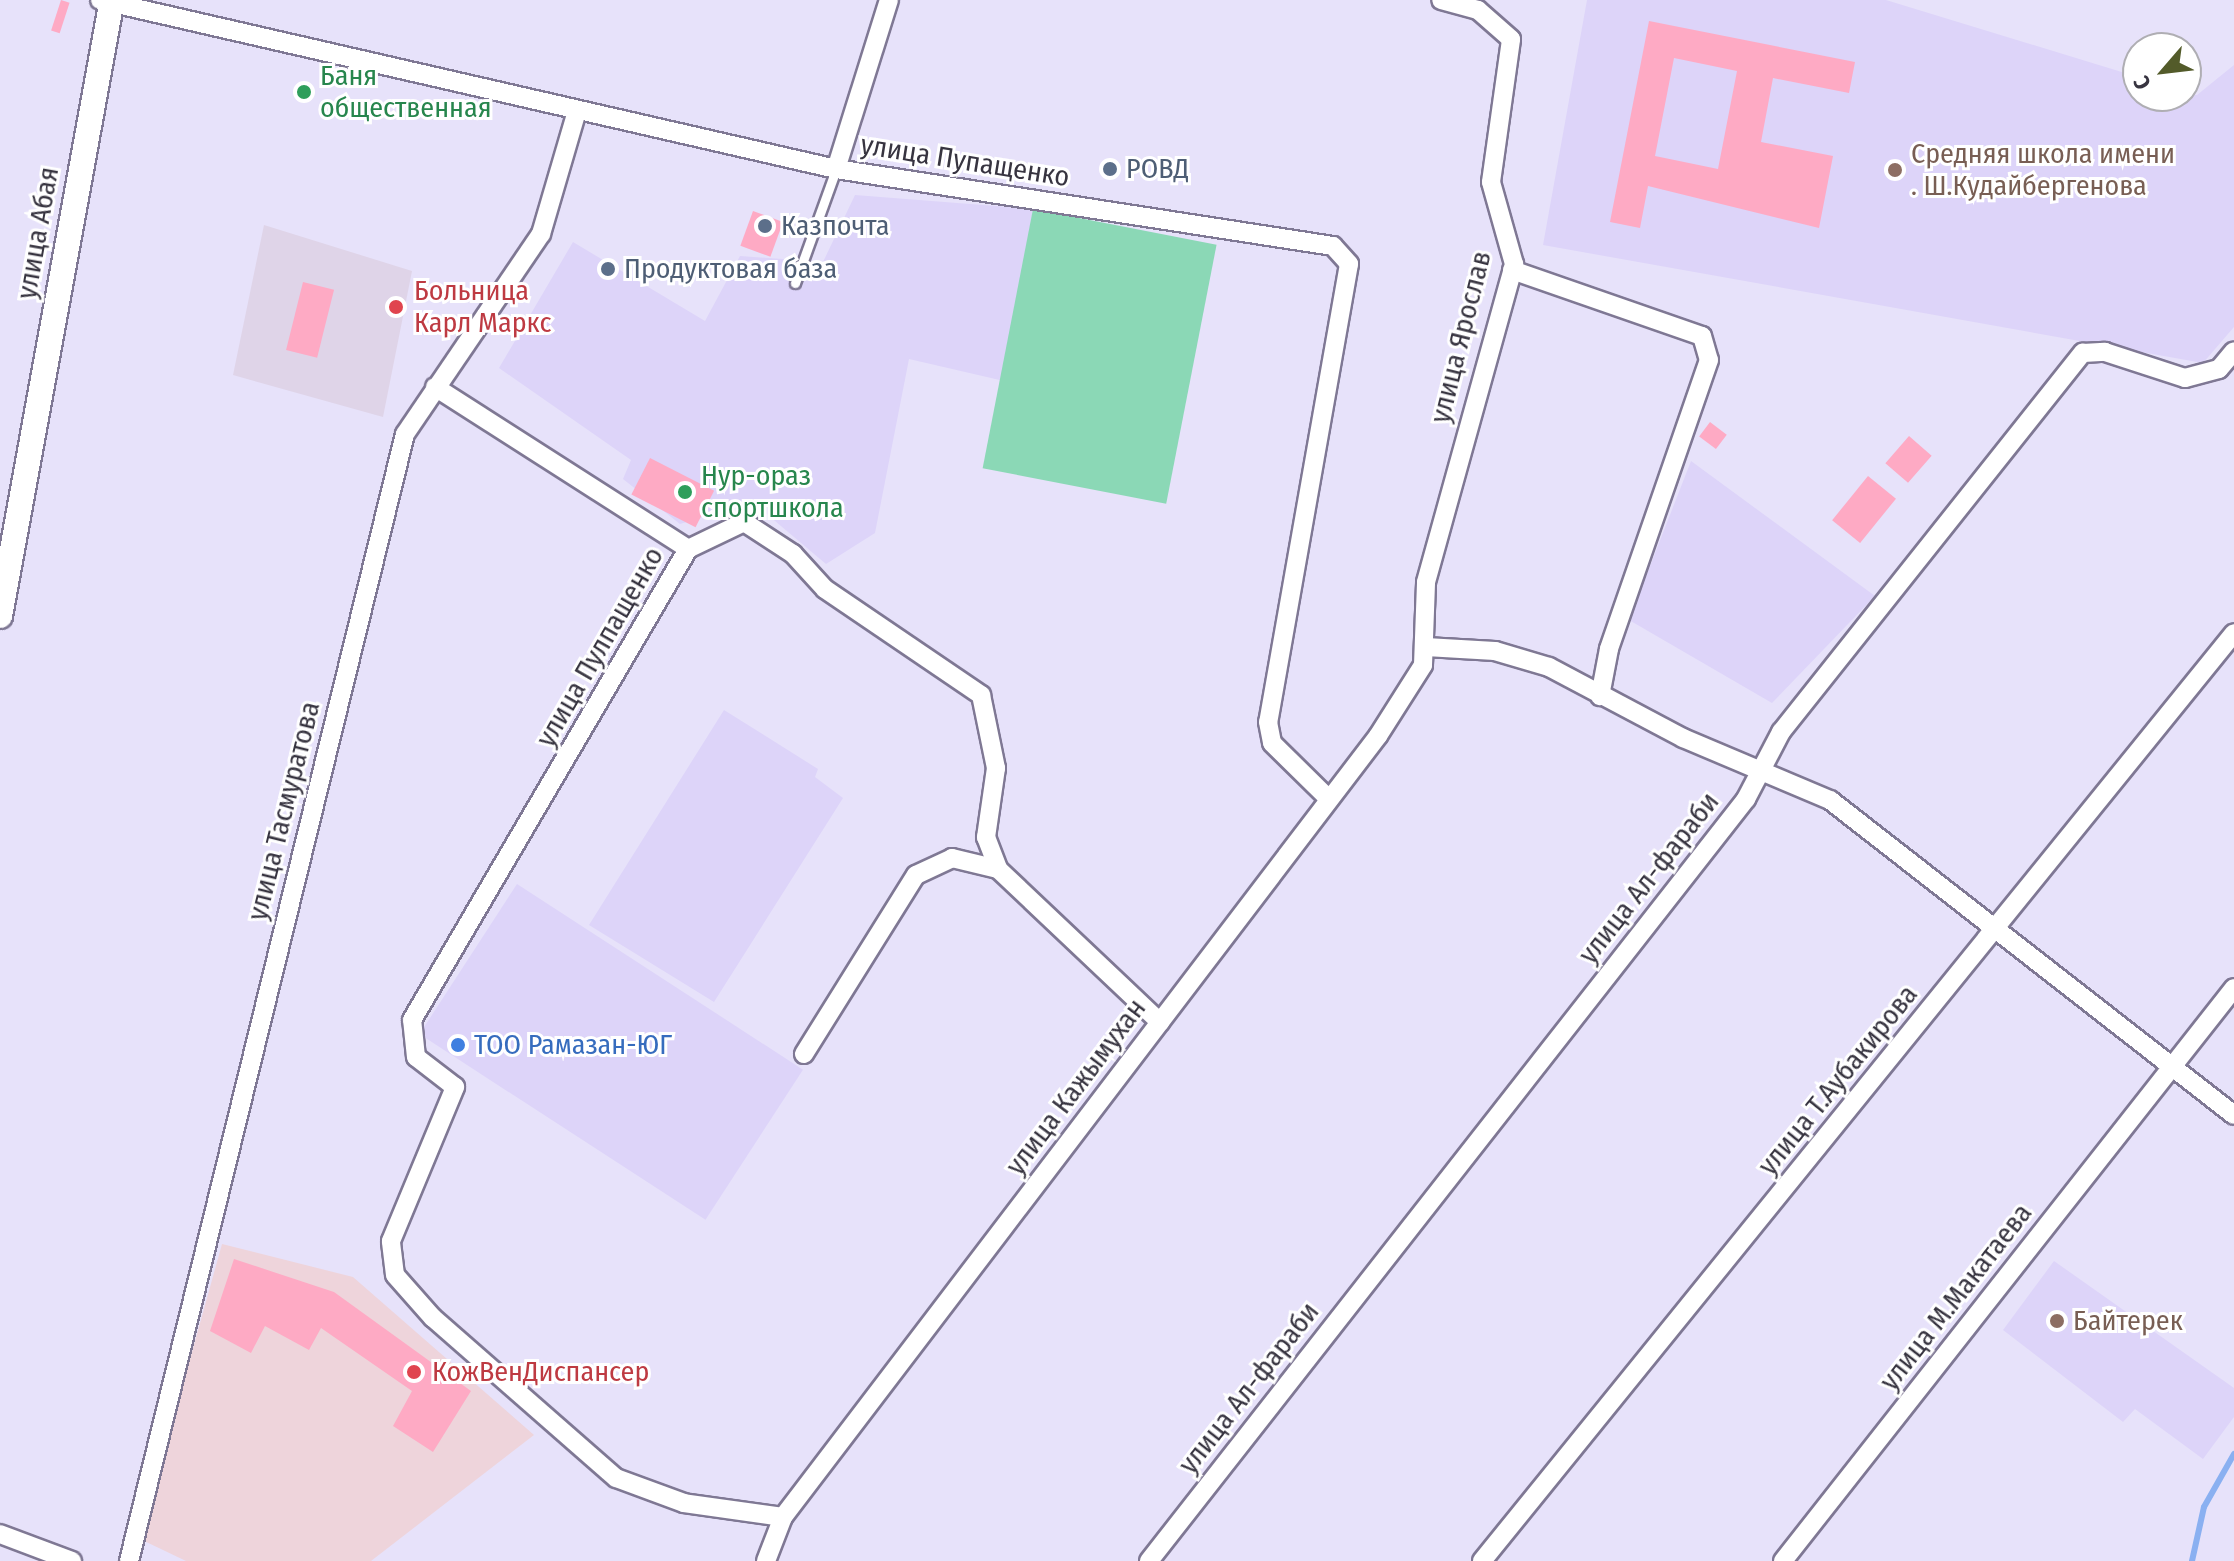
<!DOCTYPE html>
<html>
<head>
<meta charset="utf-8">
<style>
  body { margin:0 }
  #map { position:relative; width:2234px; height:1561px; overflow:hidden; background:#e7e2fa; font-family:"Fira Sans Condensed",sans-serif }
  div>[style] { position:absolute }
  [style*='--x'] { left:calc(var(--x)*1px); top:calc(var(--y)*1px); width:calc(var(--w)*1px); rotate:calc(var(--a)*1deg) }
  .built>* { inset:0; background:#ddd4f9; transform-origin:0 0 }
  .industrial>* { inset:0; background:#eed4db }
  .medical>* { inset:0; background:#dfd4e8 }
  .green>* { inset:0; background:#8bd8b6; transform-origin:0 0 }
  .stream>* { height:6px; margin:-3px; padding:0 3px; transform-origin:3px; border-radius:3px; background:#8ab0f1 }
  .building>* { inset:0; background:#feaac4; transform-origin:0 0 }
  .roads { filter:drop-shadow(2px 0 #7f7894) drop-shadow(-2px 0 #7f7894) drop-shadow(0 2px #7f7894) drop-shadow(0 -2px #7f7894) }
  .service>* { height:9px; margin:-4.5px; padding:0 4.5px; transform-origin:4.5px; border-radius:4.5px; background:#fff }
  .minor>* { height:18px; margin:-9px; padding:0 9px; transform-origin:9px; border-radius:9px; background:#fff }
  .secondary>* { height:24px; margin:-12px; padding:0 12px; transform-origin:12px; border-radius:12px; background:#fff }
  .dots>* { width:22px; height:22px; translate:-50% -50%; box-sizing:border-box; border:4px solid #fff; border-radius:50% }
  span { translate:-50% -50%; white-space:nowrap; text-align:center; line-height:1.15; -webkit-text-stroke:6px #fff; paint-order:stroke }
  .leisure-label { font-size:28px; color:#27864d }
  .left { translate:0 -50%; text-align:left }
  .education-label { font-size:28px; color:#785e54 }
  .street-label { font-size:28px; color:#373440 }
  .service-label { font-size:28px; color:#4e5e75 }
  .health-label { font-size:28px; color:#be3a42 }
  .shop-label { font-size:28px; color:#366cbe }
  .north { position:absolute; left:2122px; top:32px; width:80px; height:80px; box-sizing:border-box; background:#fff; border:2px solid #afaeb3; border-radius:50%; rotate:242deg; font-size:22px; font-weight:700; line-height:32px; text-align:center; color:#373440 }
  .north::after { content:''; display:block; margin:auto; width:28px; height:36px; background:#535b2a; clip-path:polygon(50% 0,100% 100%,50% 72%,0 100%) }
</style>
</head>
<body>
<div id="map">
  <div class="built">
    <i style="clip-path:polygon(1587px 0,1886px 0,2138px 77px,2138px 96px,2197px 95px,2234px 65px,2234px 327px,2203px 363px,1543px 245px)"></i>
    <i style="clip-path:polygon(855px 195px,1033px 209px,1004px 381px,909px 359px,875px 533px,826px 564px,762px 510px,736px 507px,680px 524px,623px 479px,631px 460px,499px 368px,573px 242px,705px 321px,740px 256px,823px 262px)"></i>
    <i style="clip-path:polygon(1691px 461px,1875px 596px,1772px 703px,1629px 620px)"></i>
    <i style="clip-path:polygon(724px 710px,818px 769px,815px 777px,843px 798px,714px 1002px,589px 925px)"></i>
    <i style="left:517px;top:884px;width:341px;height:179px;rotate:33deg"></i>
    <i style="clip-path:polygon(2054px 1261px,2234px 1388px,2234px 1417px,2203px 1459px,2135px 1409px,2123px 1422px,2003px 1330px)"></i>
  </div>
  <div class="industrial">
    <i style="clip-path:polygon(222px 1244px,353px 1277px,534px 1435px,371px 1561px,186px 1561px,140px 1539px)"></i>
  </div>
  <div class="medical">
    <i style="clip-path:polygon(264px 225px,412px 271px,383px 417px,233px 375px)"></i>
  </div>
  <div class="green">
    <i style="left:1033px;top:209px;width:187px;height:264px;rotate:11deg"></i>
  </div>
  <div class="stream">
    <i style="--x:2192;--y:1561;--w:55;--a:-77.5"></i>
    <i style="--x:2204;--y:1507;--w:61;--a:-60.5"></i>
  </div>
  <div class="building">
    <i style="left:61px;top:0;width:9px;height:32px;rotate:18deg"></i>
    <i style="clip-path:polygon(evenodd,1649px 21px,1855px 62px,1849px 93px,1773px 78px,1761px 142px,1833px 156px,1819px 228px,1648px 186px,1640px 228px,1610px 222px,1649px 21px,1674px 58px,1737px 71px,1718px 169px,1655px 156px,1674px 58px)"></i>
    <i style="left:753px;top:211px;width:32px;height:37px;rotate:20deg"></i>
    <i style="left:303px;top:282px;width:32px;height:70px;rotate:14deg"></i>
    <i style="left:1710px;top:422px;width:21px;height:18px;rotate:37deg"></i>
    <i style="left:1909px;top:436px;width:30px;height:36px;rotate:41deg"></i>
    <i style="left:650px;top:458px;width:72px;height:41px;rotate:27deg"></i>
    <i style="left:1868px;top:476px;width:36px;height:57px;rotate:39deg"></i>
    <i style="clip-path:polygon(234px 1259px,334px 1292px,471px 1391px,433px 1452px,393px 1426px,412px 1391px,321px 1328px,309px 1350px,265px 1326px,251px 1353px,210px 1331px)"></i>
  </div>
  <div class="roads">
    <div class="service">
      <i style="--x:795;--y:283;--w:121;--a:-70.2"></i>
    </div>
    <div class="minor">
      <i style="--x:100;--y:0;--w:755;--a:12.93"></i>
      <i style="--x:836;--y:169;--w:503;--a:8.81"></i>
      <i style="--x:1333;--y:246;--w:24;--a:48"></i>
      <i style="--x:1349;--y:264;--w:465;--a:100"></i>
      <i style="--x:1268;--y:722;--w:21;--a:79"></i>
      <i style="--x:1272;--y:743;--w:80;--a:44.5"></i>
      <i style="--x:836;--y:169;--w:177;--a:-72.6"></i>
      <i style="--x:1512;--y:270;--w:201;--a:19.2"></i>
      <i style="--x:1702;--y:336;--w:25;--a:74"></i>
      <i style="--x:1709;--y:360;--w:306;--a:109.1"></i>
      <i style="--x:1609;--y:649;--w:48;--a:100.8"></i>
      <i style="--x:435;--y:387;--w:300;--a:32.6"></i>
      <i style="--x:1426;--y:647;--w:69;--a:3.3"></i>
      <i style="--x:1495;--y:651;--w:56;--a:16.5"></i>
      <i style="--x:1549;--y:667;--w:152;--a:27.9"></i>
      <i style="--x:1683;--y:738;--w:160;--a:22.9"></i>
      <i style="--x:1830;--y:800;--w:512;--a:37.94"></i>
      <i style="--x:804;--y:1054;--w:211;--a:-58"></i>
      <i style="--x:916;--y:875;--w:40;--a:-25"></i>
      <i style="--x:952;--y:858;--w:47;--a:13.4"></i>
      <i style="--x:783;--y:1517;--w:100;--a:-172"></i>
      <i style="--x:684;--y:1503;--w:72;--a:-159.8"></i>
      <i style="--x:616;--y:1478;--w:243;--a:-138.8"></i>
      <i style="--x:433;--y:1318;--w:57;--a:-131.5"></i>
      <i style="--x:395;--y:1275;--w:34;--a:-97"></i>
      <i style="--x:391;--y:1241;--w:167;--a:-67.4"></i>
      <i style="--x:455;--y:1087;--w:49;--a:-142.4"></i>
      <i style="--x:416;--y:1057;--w:37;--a:-96"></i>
      <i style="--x:412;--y:1020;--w:546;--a:-59.63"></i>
      <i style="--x:688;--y:549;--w:62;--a:-25.7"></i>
      <i style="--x:744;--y:522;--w:59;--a:33.1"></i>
      <i style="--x:793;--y:554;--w:47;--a:47.6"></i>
      <i style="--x:825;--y:589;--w:189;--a:34.2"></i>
      <i style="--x:981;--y:695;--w:75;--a:78.4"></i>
      <i style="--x:996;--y:768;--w:70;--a:98.2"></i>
      <i style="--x:986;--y:837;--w:34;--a:69"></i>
      <i style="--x:998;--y:869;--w:223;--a:43.4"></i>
      <i style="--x:0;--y:1534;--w:77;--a:20.6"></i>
      <i style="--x:129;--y:1561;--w:1160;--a:-76.24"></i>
      <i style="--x:405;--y:434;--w:242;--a:-55.8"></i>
      <i style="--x:541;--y:234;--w:128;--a:-73.7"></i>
      <i style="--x:766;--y:1561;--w:47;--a:-68.9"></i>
      <i style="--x:783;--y:1517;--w:982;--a:-52.7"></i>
      <i style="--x:1378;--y:736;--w:84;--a:-57.6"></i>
      <i style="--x:1423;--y:665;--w:83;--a:-87.9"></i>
      <i style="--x:1426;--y:582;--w:330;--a:-74.5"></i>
      <i style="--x:1514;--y:264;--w:85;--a:-105.7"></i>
      <i style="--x:1491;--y:182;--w:144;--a:-82"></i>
      <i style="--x:1511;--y:39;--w:44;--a:-138.7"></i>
      <i style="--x:1478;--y:10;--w:38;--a:-165"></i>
      <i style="--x:1149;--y:1561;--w:968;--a:-51.92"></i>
      <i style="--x:1746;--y:799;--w:76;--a:-62.4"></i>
      <i style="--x:1781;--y:732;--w:485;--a:-51.5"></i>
      <i style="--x:2083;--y:353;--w:22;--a:-3"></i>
      <i style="--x:2105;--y:352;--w:84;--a:18"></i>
      <i style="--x:2185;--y:378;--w:35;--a:-15"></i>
      <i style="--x:2219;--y:369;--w:23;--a:-50"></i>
      <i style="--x:1482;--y:1561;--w:1194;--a:-50.98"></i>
      <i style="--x:1783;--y:1561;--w:729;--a:-51.79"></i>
    </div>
    <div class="secondary">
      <i style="--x:0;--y:616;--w:626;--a:-79.7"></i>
    </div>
  </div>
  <div class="dots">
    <i style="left:304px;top:92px;background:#2e9e5b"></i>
    <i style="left:1110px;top:169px;background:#5c6f8a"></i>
    <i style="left:1895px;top:170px;background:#8d6e63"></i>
    <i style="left:765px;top:226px;background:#5c6f8a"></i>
    <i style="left:608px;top:269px;background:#5c6f8a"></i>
    <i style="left:396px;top:307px;background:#e0444e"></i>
    <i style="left:685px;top:492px;background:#2e9e5b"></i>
    <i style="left:458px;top:1045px;background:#3f7fe0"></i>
    <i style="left:2057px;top:1321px;background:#8d6e63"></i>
    <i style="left:414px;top:1372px;background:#e0444e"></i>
  </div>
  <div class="leisure-label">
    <span class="left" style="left:320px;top:92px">Баня<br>общественная</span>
    <span class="left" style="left:701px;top:492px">Нур-ораз<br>спортшкола</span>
  </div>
  <div class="education-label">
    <span class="left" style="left:1911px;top:170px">Средняя школа имени<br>. Ш.Кудайбергенова</span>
    <span class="left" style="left:2073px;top:1321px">Байтерек</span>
  </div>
  <div class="street-label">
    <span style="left:965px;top:161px;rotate:9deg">улица Пупащенко</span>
    <span style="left:38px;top:233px;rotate:-80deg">улица Абая</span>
    <span style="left:1461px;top:337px;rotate:-76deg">улица Ярослав</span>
    <span style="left:600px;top:647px;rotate:-60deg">улица Пулпащенко</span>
    <span style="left:284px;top:811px;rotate:-76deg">улица Тасмуратова</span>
    <span style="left:1649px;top:878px;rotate:-52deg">улица Ал-фараби</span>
    <span style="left:1838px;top:1080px;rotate:-51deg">улица Т.Аубакирова</span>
    <span style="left:1076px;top:1087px;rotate:-53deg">улица Кажымухан</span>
    <span style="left:1956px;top:1297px;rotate:-52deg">улица М.Макатаева</span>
    <span style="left:1249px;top:1388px;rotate:-52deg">улица Ал-фараби</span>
  </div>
  <div class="service-label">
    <span class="left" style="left:1126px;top:169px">РОВД</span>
    <span class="left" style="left:781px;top:226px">Казпочта</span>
    <span class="left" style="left:624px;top:269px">Продуктовая база</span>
  </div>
  <div class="health-label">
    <span class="left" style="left:414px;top:307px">Больница<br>Карл Маркс</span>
    <span class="left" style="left:432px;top:1372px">КожВенДиспансер</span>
  </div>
  <div class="shop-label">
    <span class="left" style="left:474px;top:1045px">ТОО Рамазан-ЮГ</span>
  </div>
  <div class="north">С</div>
</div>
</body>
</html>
